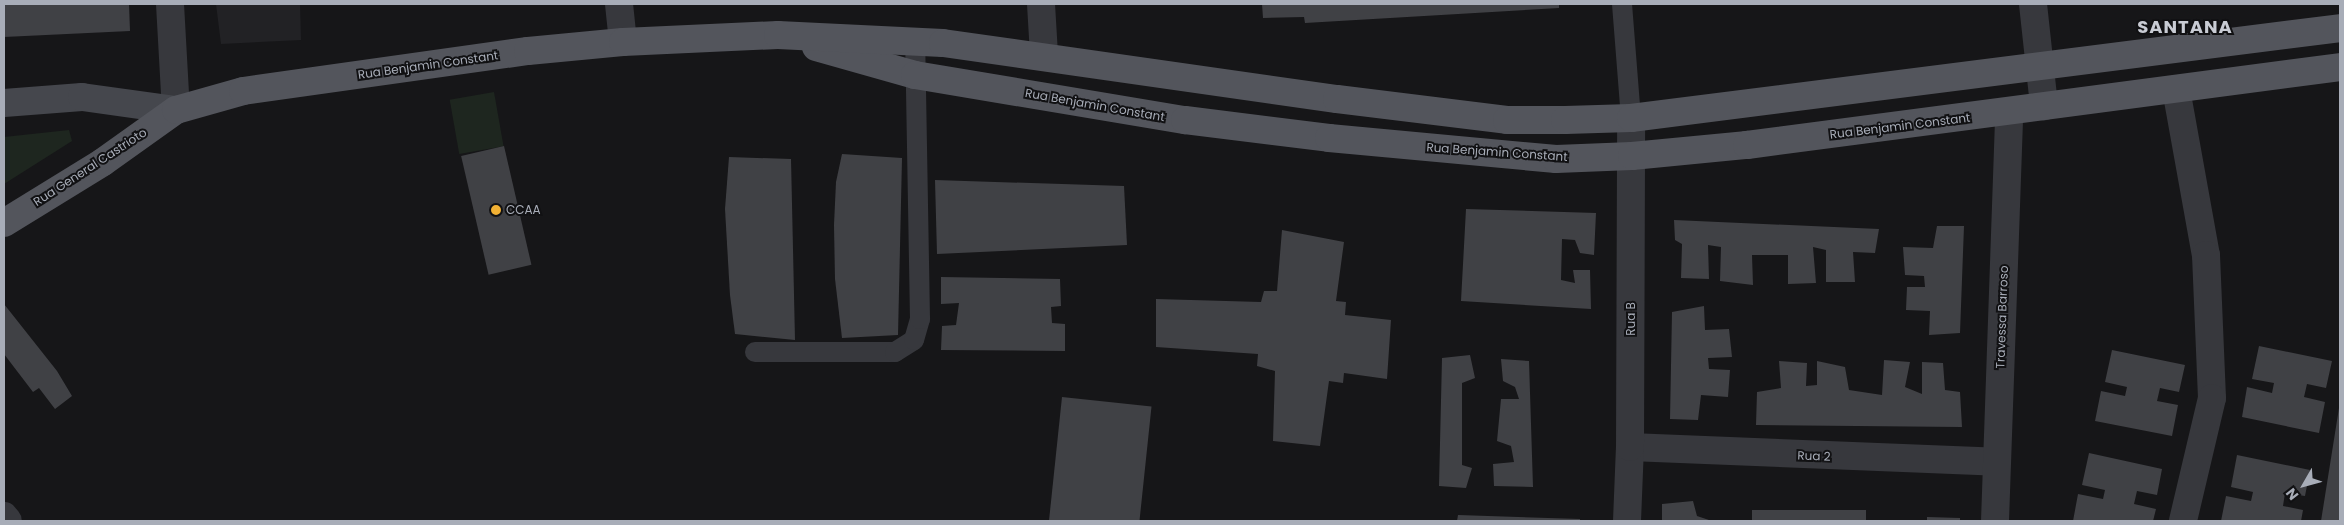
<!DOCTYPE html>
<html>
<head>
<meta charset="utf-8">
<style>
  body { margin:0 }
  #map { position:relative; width:2344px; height:525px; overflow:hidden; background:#161618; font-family:Poppins,sans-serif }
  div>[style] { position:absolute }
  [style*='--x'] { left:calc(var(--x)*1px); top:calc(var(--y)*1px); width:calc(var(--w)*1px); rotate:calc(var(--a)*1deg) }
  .built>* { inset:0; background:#222225 }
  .green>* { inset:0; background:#1e261f; transform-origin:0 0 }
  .building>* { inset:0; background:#404145; transform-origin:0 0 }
  .lane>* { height:20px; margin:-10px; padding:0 10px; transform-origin:10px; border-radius:10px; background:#37383d }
  .street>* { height:28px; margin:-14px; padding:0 14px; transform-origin:14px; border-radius:14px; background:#37383d }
  .secondary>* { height:28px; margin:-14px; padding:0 14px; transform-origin:14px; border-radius:14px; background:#45474d }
  .primary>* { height:28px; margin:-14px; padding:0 14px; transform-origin:14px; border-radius:14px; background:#53555c }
  .dots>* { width:14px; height:14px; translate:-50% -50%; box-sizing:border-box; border:2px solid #111113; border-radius:50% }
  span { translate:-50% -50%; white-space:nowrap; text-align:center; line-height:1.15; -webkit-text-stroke:4px #111113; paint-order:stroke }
  .street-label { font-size:12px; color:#a8adb8 }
  .poi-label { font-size:12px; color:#a8adb8 }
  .left { translate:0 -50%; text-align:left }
  .district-label { font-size:18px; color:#c9ccd4; font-weight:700; letter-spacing:1px }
  .frame { position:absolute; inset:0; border:5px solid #a8adb8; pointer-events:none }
  .north { position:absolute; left:2279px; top:460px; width:50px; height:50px; -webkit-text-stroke:4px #111113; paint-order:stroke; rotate:232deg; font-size:14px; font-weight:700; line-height:20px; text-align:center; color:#a8adb8 }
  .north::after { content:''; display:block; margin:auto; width:18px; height:22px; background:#a8adb8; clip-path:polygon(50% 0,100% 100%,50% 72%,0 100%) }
</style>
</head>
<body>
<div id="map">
  <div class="built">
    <i style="clip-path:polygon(216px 4px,300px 4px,301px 40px,221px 44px)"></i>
  </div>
  <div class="green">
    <i style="left:494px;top:92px;width:55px;height:45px;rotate:80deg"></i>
    <i style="clip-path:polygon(69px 130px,72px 141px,4px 184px,4px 137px)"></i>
  </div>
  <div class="building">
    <i style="clip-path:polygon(4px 4px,129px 4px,130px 31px,4px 37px)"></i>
    <i style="clip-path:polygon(1262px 4px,1559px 4px,1559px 8px,1305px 23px,1304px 17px,1263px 18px)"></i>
    <i style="left:504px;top:146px;width:122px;height:44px;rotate:77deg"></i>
    <i style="clip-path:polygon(842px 154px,902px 158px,898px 335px,842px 338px,835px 279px,834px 225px,836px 182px)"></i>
    <i style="clip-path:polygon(729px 157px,791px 159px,795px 340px,735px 334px,730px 295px,725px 209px)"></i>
    <i style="clip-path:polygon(935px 180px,1124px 186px,1127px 245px,937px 254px)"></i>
    <i style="clip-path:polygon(1466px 209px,1596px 213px,1594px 255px,1580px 253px,1575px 240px,1562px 239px,1561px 280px,1575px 283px,1573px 270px,1590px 270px,1591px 309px,1461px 301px)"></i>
    <i style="clip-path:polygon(1674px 220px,1879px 229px,1875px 253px,1853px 252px,1855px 282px,1826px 282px,1826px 250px,1813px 247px,1816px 283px,1788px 284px,1788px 255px,1752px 255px,1753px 285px,1720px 281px,1721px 247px,1708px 245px,1709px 279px,1681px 278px,1682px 244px,1675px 240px)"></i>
    <i style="clip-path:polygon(1937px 226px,1964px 226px,1960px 333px,1929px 335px,1930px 311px,1906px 310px,1907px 287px,1925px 287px,1924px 276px,1905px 275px,1903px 247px,1933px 248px)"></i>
    <i style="clip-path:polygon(1282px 230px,1344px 242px,1336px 301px,1346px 302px,1345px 315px,1391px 320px,1387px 379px,1344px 373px,1343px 383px,1329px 381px,1320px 446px,1273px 441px,1275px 371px,1257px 366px,1258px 354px,1156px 347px,1156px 299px,1261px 302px,1264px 291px,1277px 291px)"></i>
    <i style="clip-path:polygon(941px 277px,1060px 279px,1061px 306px,1051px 307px,1052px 323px,1065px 324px,1065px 351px,941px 350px,942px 326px,956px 325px,959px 303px,941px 304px)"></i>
    <i style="clip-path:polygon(4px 304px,57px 371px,72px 396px,55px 409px,39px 388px,33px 392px,4px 354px)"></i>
    <i style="clip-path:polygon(1704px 306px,1705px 330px,1729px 329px,1732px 357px,1708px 358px,1709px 369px,1730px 370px,1728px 397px,1701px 395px,1698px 420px,1670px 419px,1672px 312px)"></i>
    <i style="clip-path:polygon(2259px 346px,2332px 361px,2326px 388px,2307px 384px,2304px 397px,2325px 402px,2319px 433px,2242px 417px,2247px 387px,2272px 393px,2274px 383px,2252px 379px)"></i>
    <i style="clip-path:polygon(2112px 350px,2185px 365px,2179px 392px,2160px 388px,2157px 401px,2178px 405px,2172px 436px,2095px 421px,2101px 391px,2125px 396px,2127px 387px,2105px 382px)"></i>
    <i style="clip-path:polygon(1470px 355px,1475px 378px,1462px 383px,1462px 465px,1472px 468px,1466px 488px,1439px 486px,1442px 358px)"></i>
    <i style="clip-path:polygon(1501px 359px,1529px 361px,1533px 487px,1494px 486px,1493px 464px,1514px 462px,1511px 446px,1497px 441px,1501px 399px,1519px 399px,1515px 387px,1503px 381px)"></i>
    <i style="clip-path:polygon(1884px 360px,1910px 362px,1905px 387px,1922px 394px,1922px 362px,1943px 363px,1945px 390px,1960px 392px,1962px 427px,1756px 425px,1757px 392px,1781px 388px,1779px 361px,1807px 363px,1806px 386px,1817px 385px,1817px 361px,1845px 367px,1849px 390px,1882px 395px)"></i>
    <i style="left:1062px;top:397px;width:90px;height:125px;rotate:6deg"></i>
    <i style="clip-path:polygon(2339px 408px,2340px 521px,2321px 521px)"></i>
    <i style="clip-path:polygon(2089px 453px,2162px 469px,2157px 495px,2137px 491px,2134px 504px,2156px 509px,2153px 521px,2073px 521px,2078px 494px,2103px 499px,2105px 490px,2082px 485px)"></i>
    <i style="clip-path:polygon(2237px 455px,2310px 470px,2305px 496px,2285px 493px,2283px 506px,2303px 510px,2301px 521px,2221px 521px,2226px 496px,2251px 501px,2253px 492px,2231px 487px)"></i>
    <i style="clip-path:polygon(1693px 501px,1697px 516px,1712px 521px,1662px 521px,1662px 504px)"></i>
    <i style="left:1752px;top:510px;width:114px;height:11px"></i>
    <i style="clip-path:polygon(1458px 515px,1580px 519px,1580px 521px,1457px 521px)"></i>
    <i style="clip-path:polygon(1927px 517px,1960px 518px,1960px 521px,1927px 521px)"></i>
  </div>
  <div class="lane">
    <i style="--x:1622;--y:4;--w:114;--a:85.5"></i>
    <i style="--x:755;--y:352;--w:140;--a:0"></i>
    <i style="--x:895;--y:352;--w:22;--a:-32"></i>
    <i style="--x:914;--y:340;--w:22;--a:-74"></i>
    <i style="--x:920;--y:319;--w:278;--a:-91"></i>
  </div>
  <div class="street">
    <i style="--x:170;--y:4;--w:106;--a:86.8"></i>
    <i style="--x:619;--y:4;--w:38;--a:84"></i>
    <i style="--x:1041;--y:4;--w:51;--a:86.6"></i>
    <i style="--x:2033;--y:4;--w:103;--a:83.8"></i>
    <i style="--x:2176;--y:89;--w:169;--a:79.8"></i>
    <i style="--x:2206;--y:255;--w:143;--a:87.6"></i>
    <i style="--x:2212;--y:398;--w:126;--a:103.3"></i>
    <i style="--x:1630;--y:447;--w:367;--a:2.3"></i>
    <i style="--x:4;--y:516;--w:6;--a:51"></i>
    <i style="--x:1627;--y:521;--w:74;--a:-87.7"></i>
    <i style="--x:1630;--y:447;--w:329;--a:-89.8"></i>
    <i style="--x:1995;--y:521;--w:409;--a:-88"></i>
  </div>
  <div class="secondary">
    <i style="--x:4;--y:103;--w:78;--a:-4.4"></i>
    <i style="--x:82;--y:97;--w:95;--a:7.9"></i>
  </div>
  <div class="primary">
    <i style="--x:816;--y:47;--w:103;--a:15.8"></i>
    <i style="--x:915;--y:75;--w:274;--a:9.5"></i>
    <i style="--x:1185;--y:120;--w:145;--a:7.1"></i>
    <i style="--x:1329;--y:138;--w:228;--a:5.3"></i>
    <i style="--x:1556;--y:159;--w:76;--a:-2.3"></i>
    <i style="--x:1632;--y:156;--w:116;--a:-5.5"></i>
    <i style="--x:1747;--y:145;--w:598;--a:-7.49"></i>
    <i style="--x:4;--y:223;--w:116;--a:-31.6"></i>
    <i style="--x:103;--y:162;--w:90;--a:-35.5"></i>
    <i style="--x:176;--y:110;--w:70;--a:-15.8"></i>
    <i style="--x:243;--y:91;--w:288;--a:-8"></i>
    <i style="--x:528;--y:51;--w:95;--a:-5.4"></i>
    <i style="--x:623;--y:42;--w:155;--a:-2.6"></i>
    <i style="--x:778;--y:35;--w:165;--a:2.8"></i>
    <i style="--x:943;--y:43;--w:398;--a:8.1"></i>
    <i style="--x:1337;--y:99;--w:171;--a:7"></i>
    <i style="--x:1507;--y:120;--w:58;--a:0"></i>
    <i style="--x:1565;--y:120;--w:66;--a:-1.7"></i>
    <i style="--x:1631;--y:118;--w:715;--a:-7.23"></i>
  </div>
  <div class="dots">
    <i style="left:496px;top:210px;background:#f2b134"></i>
  </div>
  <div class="street-label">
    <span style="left:428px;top:65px;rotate:-8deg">Rua Benjamin Constant</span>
    <span style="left:1095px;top:105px;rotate:10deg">Rua Benjamin Constant</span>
    <span style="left:1900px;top:126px;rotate:-7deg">Rua Benjamin Constant</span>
    <span style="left:1497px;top:152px;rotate:4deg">Rua Benjamin Constant</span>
    <span style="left:90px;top:167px;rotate:-33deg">Rua General Castrioto</span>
    <span style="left:2002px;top:317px;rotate:-88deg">Travessa Barroso</span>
    <span style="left:1631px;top:319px;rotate:-90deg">Rua B</span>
    <span style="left:1814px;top:456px;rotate:2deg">Rua 2</span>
  </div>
  <div class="poi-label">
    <span class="left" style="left:506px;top:210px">CCAA</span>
  </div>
  <div class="district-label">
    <span style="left:2185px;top:27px">SANTANA</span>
  </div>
  <div class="frame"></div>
  <div class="north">N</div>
</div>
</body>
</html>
